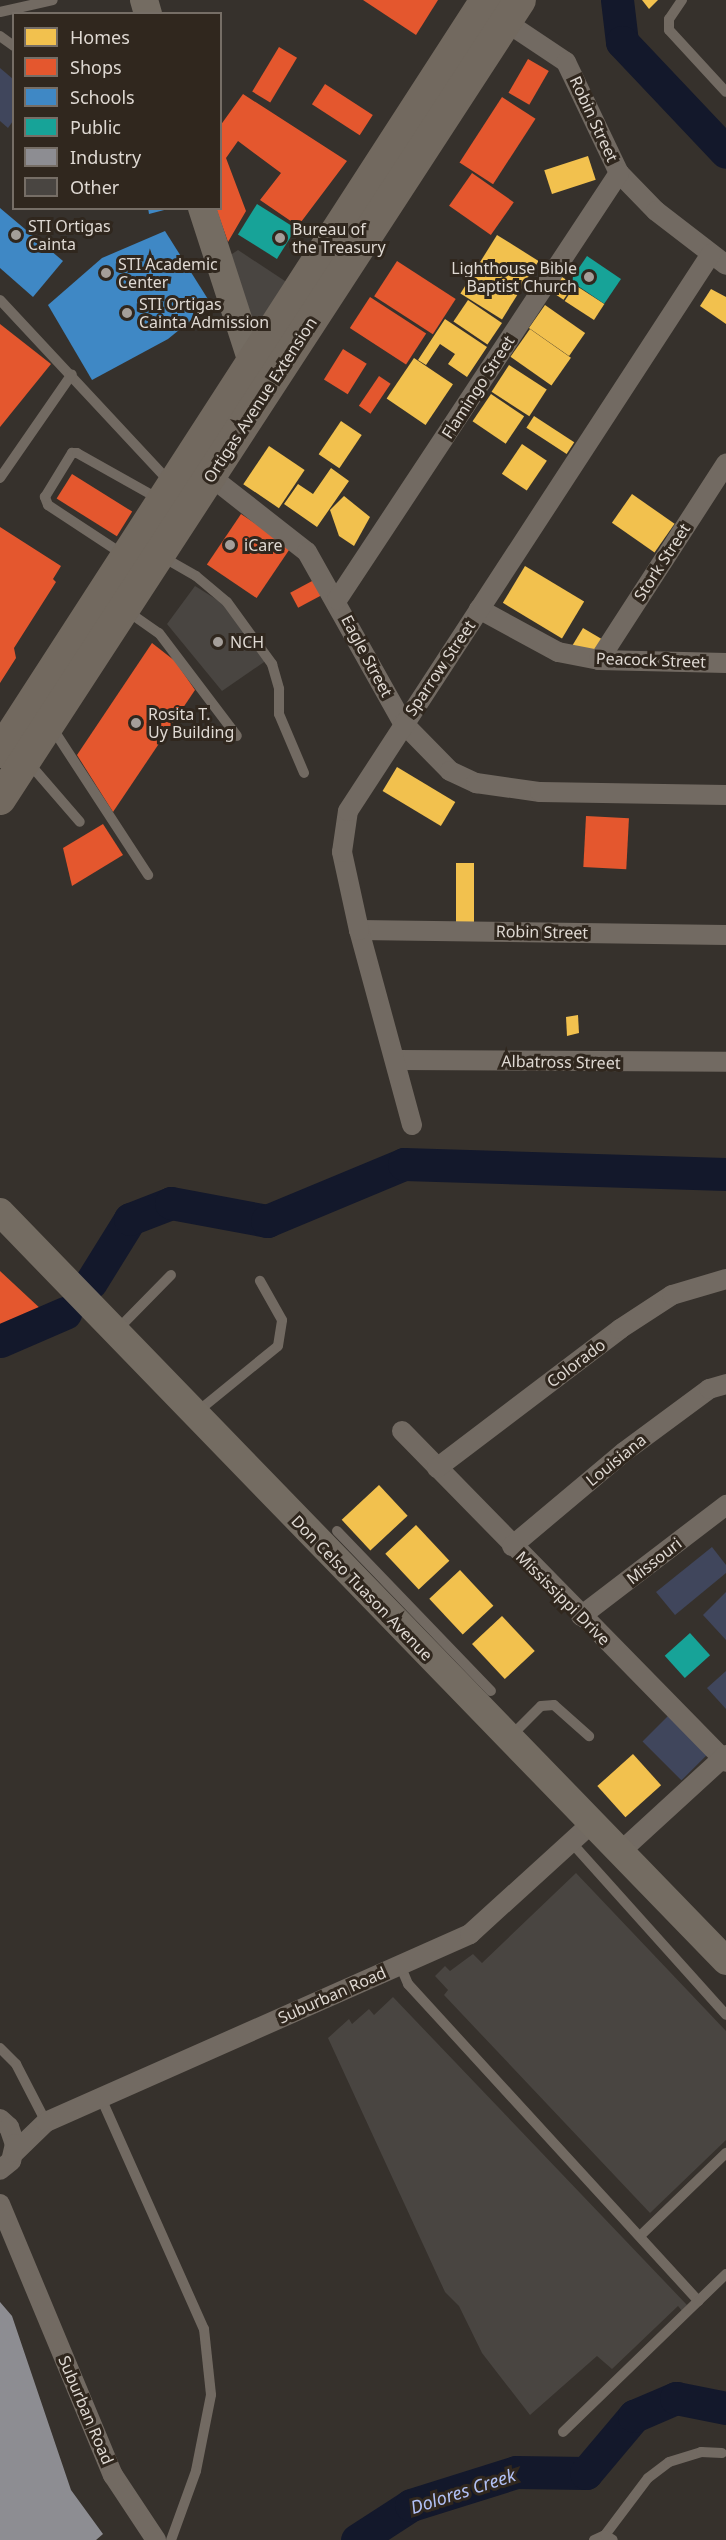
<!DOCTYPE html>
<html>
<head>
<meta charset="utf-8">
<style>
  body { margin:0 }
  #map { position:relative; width:726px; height:2540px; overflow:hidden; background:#36312c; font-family:"Noto Sans",sans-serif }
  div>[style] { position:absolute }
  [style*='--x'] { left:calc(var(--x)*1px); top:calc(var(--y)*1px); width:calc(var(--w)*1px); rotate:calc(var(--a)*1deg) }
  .green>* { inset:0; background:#40465c; transform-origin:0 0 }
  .homes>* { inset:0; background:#f2c14e; transform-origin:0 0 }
  .shops>* { inset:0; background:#e4572e; transform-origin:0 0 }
  .schools>* { inset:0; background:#3f88c5 }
  .public>* { inset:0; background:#17a398; transform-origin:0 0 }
  .industry>* { inset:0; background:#8d8d92 }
  .river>* { height:33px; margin:-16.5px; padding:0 16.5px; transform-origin:16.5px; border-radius:16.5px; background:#13182b }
  .building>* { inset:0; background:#494541 }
  .lane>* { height:10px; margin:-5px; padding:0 5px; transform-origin:5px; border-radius:5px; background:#726a62 }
  .street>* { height:20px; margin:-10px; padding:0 10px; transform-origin:10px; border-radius:10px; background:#726a62 }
  .secondary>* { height:28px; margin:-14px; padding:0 14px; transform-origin:14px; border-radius:14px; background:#746c62 }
  .primary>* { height:32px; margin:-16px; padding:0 16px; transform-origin:16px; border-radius:16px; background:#72695f }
  .dots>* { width:16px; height:16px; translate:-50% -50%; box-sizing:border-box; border:3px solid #30271e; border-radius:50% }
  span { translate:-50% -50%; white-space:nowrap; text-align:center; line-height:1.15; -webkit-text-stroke:6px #30271e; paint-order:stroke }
  .street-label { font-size:16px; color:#dfd9d3 }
  .poi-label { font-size:16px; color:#dfd9d3 }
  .left { translate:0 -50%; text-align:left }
  .right { translate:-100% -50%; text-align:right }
  .water-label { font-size:18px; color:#b2c1f5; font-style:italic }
  .legend { position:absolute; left:12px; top:12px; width:210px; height:198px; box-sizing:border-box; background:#30271e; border:2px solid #766e66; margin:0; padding:8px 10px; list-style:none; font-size:18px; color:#dfd9d3 }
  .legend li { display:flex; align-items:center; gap:12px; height:30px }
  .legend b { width:30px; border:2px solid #766e66 }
</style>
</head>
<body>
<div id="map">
  <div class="green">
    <i style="clip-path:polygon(0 68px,13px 79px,13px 121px,8px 128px,0 121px)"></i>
    <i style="clip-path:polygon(712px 1547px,726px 1565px,726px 1573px,675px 1615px,656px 1592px)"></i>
    <i style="clip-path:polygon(726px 1592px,726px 1640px,703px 1615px)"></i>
    <i style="clip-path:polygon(726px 1671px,726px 1709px,707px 1688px)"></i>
    <i style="left:668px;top:1716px;width:55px;height:36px;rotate:45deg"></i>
  </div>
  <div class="homes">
    <i style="clip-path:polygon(642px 0,658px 0,649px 9px)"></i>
    <i style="left:588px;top:156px;width:25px;height:46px;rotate:72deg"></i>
    <i style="left:497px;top:235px;width:49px;height:69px;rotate:32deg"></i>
    <i style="left:562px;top:277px;width:14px;height:18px;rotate:34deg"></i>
    <i style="left:575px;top:285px;width:35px;height:19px;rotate:33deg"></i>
    <i style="clip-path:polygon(711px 289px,726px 297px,726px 324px,700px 306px)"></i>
    <i style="left:468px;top:300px;width:41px;height:26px;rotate:34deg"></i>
    <i style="left:545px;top:305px;width:49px;height:28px;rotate:35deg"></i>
    <i style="clip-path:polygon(445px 319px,487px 347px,467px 377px,448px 364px,455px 354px,440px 344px,426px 365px,418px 360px)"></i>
    <i style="left:530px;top:329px;width:50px;height:34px;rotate:35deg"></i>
    <i style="left:414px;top:358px;width:47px;height:49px;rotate:34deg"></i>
    <i style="left:509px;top:365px;width:45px;height:32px;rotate:33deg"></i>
    <i style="left:491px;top:394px;width:40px;height:33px;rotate:34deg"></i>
    <i style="left:534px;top:416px;width:48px;height:14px;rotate:33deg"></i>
    <i style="left:341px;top:421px;width:25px;height:40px;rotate:34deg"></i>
    <i style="left:522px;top:444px;width:30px;height:36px;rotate:34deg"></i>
    <i style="left:269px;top:446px;width:43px;height:46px;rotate:34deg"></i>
    <i style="clip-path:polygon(331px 468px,349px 481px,317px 527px,284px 504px,298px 484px,313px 494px)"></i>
    <i style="left:632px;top:494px;width:52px;height:35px;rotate:35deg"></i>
    <i style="clip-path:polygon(344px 496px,370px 517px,354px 546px,339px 536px,330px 510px)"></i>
    <i style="left:525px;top:566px;width:69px;height:43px;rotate:31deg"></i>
    <i style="clip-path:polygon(583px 628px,605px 641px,598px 654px,569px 651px)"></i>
    <i style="left:397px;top:767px;width:68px;height:28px;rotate:31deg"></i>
    <i style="left:456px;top:863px;width:18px;height:59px"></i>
    <i style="clip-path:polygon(578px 1015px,579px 1033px,567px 1036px,566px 1017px)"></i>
    <i style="left:379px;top:1485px;width:42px;height:51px;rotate:47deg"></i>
    <i style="left:416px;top:1525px;width:49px;height:42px;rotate:47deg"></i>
    <i style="left:460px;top:1570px;width:49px;height:42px;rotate:47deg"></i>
    <i style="left:502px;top:1616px;width:48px;height:41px;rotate:47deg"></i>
    <i style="left:633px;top:1754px;width:42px;height:48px;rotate:48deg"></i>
  </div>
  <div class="shops">
    <i style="clip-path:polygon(363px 0,438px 0,416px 35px)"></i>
    <i style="left:279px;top:47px;width:21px;height:52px;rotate:31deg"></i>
    <i style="left:528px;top:59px;width:24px;height:39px;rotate:30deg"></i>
    <i style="left:325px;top:84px;width:57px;height:24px;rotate:33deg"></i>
    <i style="clip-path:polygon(243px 94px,347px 161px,298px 226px,260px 200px,281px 173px,238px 141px,226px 158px,246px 211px,228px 242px,216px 208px,220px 208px,220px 126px)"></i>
    <i style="left:502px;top:97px;width:40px;height:78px;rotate:33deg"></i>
    <i style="left:472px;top:173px;width:51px;height:40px;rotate:35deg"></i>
    <i style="left:397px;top:261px;width:70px;height:42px;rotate:33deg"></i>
    <i style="left:370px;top:297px;width:67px;height:37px;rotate:33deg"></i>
    <i style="clip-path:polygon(0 324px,51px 364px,0 427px)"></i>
    <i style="left:343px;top:349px;width:28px;height:36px;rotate:32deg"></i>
    <i style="left:379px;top:376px;width:14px;height:36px;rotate:34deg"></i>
    <i style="left:72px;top:474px;width:71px;height:29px;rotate:32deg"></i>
    <i style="left:241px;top:514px;width:60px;height:61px;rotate:34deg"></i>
    <i style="clip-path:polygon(0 527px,61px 566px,53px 579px,56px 582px,14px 648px,16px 658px,0 683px)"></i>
    <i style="left:314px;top:580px;width:17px;height:27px;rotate:62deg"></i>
    <i style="clip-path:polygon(152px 643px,175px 661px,195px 690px,113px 812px,77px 755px)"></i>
    <i style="left:586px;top:816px;width:43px;height:51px;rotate:3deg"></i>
    <i style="clip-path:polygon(103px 824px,123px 855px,72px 886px,63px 848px)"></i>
    <i style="clip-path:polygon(0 1271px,43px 1311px,4px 1335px,0 1335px)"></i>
  </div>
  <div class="schools">
    <i style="clip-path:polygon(0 208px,63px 261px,33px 297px,0 268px)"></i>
    <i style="clip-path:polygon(148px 208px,168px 208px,168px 209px,149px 214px)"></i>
    <i style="clip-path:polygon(165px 231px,211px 304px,168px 339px,92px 380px,48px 305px,102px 258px)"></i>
  </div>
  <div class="public">
    <i style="left:257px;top:204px;width:46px;height:36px;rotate:32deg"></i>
    <i style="left:587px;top:256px;width:41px;height:30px;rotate:34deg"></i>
    <i style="left:690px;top:1633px;width:30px;height:34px;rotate:48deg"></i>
  </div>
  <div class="industry">
    <i style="clip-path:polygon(0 2302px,12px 2316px,71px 2490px,103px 2534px,96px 2540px,0 2540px)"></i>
  </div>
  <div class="river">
    <i style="--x:617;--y:0;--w:42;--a:83.2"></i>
    <i style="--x:622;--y:42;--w:151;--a:46.6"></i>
    <i style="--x:91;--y:1282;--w:74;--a:-58.2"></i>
    <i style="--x:130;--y:1219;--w:44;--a:-21.3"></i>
    <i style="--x:171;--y:1203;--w:98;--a:10.6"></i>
    <i style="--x:267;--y:1221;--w:148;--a:-22.6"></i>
    <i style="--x:404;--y:1164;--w:322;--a:1.8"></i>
    <i style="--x:0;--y:1341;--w:71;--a:-23.3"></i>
    <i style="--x:357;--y:2540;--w:64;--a:-32.9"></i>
    <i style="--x:411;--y:2505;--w:110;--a:-17.4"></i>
    <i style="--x:516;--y:2472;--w:70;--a:0.8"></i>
    <i style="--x:586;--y:2473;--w:75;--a:-49.9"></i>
    <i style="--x:634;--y:2416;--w:46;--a:-23.2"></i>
    <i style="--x:676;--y:2398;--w:51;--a:11.3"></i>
  </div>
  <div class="building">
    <i style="clip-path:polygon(238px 250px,288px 283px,257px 332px,229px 256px)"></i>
    <i style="clip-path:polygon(195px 586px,227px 606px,267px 660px,222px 691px,167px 624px)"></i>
    <i style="clip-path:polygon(576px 1873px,726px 2031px,726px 2140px,650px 2213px,444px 1995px,448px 1990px,435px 1976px,445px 1966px,450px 1971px,473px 1954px,482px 1963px)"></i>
    <i style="clip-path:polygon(393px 1997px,687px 2305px,682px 2311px,678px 2306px,612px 2369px,597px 2356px,530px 2415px,482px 2353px,459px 2306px,445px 2292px,328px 2038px,349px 2019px,352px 2024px,369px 2009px,374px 2015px)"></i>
  </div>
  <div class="lane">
    <i style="--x:682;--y:0;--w:23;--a:124"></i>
    <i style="--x:669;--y:19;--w:11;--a:90"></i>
    <i style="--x:669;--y:30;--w:84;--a:47.4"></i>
    <i style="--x:0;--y:12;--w:54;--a:-12.8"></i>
    <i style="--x:0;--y:36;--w:17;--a:36"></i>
    <i style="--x:0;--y:300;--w:249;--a:47"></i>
    <i style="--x:0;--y:478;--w:126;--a:-55.3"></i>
    <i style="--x:124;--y:555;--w:91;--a:-146.7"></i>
    <i style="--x:48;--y:505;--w:9;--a:-111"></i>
    <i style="--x:45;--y:497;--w:52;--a:-58.5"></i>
    <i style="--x:72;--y:453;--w:5;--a:0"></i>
    <i style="--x:77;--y:453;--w:94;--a:29.3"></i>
    <i style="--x:161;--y:556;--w:40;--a:29.7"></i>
    <i style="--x:196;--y:576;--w:40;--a:40"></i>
    <i style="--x:227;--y:602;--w:77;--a:54"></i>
    <i style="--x:272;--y:664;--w:26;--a:74"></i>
    <i style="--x:279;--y:689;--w:25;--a:90"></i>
    <i style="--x:279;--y:714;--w:64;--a:67"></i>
    <i style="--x:127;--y:611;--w:39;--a:35"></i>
    <i style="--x:159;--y:633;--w:129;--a:52.9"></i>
    <i style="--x:51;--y:726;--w:178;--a:56.9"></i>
    <i style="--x:28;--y:762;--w:79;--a:49.1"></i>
    <i style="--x:117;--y:1330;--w:77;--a:-45.5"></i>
    <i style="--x:197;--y:1412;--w:104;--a:-39.2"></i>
    <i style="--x:278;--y:1346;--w:26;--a:-81"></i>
    <i style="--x:282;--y:1320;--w:45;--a:-119.4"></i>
    <i style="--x:337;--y:1531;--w:222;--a:46.1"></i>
    <i style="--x:511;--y:1736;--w:42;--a:-45"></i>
    <i style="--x:541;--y:1706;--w:13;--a:-4"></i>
    <i style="--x:554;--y:1705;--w:47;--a:41.5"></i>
    <i style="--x:571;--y:1842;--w:232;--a:48.1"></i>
    <i style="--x:400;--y:1965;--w:21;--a:67"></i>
    <i style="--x:408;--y:1984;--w:430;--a:47.5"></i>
    <i style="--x:0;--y:2048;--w:23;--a:45"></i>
    <i style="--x:16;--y:2064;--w:65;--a:62.7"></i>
    <i style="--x:101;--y:2098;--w:253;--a:66"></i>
    <i style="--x:204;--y:2329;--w:66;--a:83.9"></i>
    <i style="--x:211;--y:2395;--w:77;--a:101.2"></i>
    <i style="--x:196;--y:2471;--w:73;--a:109.9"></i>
    <i style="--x:640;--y:2236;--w:120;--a:-44"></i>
    <i style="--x:563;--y:2432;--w:227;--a:-44.1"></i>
    <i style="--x:605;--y:2535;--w:71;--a:-53"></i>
    <i style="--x:648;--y:2478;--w:26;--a:-37"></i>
    <i style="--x:669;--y:2462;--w:34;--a:-17"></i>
    <i style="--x:701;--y:2452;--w:21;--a:3"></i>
    <i style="--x:594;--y:2540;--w:12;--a:-24"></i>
    <i style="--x:605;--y:2535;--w:9;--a:32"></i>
  </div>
  <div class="street">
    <i style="--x:497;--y:16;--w:83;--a:33.7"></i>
    <i style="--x:566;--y:62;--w:123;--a:64.5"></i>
    <i style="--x:619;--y:173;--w:53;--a:45.8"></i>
    <i style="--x:656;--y:211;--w:88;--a:37.6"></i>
    <i style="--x:210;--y:476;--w:123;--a:38.1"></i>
    <i style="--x:307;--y:552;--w:196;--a:60.7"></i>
    <i style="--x:403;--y:723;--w:67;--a:45.6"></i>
    <i style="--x:450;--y:771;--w:29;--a:25"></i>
    <i style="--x:476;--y:783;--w:65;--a:8"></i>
    <i style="--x:540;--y:792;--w:186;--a:0.9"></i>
    <i style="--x:337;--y:600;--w:512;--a:-56.56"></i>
    <i style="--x:479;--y:609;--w:90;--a:28.6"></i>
    <i style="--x:558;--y:652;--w:42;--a:11"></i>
    <i style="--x:599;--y:660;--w:127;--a:1.4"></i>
    <i style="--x:599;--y:660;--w:234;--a:-57.1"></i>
    <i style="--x:359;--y:930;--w:367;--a:0.8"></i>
    <i style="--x:397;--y:1060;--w:329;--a:0.3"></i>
    <i style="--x:412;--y:1125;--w:202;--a:-105.2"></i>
    <i style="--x:359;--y:930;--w:80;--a:-102.3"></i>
    <i style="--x:342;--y:852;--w:41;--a:-81.7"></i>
    <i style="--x:348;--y:811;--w:665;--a:-56.91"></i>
    <i style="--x:402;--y:1431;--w:463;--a:45.6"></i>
    <i style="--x:437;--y:1468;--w:230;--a:-37.2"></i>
    <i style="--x:620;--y:1329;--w:62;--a:-33.2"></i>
    <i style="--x:672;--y:1295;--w:56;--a:-16.5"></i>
    <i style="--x:512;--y:1546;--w:146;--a:-40"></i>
    <i style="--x:624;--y:1452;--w:106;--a:-36.5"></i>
    <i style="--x:709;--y:1389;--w:18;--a:-16"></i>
    <i style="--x:581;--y:1616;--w:183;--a:-37.4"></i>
    <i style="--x:619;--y:1853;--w:145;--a:-42.5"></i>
    <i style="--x:0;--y:2119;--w:12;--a:42"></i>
    <i style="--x:9;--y:2127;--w:18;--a:71"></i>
    <i style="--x:15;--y:2144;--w:17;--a:103"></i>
    <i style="--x:11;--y:2161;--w:14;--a:141"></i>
    <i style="--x:15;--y:2152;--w:43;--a:-44.1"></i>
    <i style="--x:46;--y:2122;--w:464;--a:-23.9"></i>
    <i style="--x:470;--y:1934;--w:164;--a:-42.3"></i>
    <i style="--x:0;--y:2204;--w:294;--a:67.4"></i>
    <i style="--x:113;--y:2475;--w:78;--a:56.5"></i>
  </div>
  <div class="secondary">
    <i style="--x:144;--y:0;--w:15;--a:74"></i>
    <i style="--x:202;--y:208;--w:162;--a:72"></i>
    <i style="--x:0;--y:1212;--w:1043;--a:45.89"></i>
  </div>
  <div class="primary">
    <i style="--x:0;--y:752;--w:895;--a:-57.13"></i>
    <i style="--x:0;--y:799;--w:953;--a:-56.94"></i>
  </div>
  <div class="dots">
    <i style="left:16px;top:235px;background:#a49e99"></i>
    <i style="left:280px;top:238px;background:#a49e99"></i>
    <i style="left:106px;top:273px;background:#a49e99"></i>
    <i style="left:589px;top:277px;background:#a49e99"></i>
    <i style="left:127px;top:313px;background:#a49e99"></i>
    <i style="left:230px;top:545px;background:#a49e99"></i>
    <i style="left:218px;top:642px;background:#a49e99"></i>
    <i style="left:136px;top:723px;background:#a49e99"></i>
  </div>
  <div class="street-label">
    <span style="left:594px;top:119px;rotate:65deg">Robin Street</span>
    <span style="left:478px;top:387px;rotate:-57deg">Flamingo Street</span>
    <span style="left:260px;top:400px;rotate:-57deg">Ortigas Avenue Extension</span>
    <span style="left:662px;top:562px;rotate:-57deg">Stork Street</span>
    <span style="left:367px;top:656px;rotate:62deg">Eagle Street</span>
    <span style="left:651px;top:660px;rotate:2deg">Peacock Street</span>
    <span style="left:440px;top:668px;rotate:-56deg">Sparrow Street</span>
    <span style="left:542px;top:932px;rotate:1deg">Robin Street</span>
    <span style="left:561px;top:1062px;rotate:1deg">Albatross Street</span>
    <span style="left:576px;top:1363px;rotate:-37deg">Colorado</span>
    <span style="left:616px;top:1460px;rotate:-39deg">Louisiana</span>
    <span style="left:654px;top:1561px;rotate:-38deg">Missouri</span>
    <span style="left:362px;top:1588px;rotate:46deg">Don Celso Tuason Avenue</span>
    <span style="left:563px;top:1598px;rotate:45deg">Mississippi Drive</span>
    <span style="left:332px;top:1995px;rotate:-24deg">Suburban Road</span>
    <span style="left:86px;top:2410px;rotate:67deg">Suburban Road</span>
  </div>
  <div class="poi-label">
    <span class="left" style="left:28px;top:235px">STI Ortigas<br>Cainta</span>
    <span class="left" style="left:292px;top:238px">Bureau of<br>the Treasury</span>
    <span class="left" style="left:118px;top:273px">STI Academic<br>Center</span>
    <span class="right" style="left:577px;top:277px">Lighthouse Bible<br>Baptist Church</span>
    <span class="left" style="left:139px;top:313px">STI Ortigas<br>Cainta Admission</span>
    <span class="left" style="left:244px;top:545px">iCare</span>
    <span class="left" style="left:230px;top:642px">NCH</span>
    <span class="left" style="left:148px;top:723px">Rosita T.<br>Uy Building</span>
  </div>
  <div class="water-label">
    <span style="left:463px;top:2491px;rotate:-18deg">Dolores Creek</span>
  </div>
  <ul class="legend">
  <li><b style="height:16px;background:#f2c14e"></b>Homes</li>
  <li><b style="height:16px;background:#e4572e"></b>Shops</li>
  <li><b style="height:16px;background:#3f88c5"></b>Schools</li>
  <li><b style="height:16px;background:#17a398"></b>Public</li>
  <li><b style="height:16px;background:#8d8d92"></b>Industry</li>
  <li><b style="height:16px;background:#494541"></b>Other</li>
  </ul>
</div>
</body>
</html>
